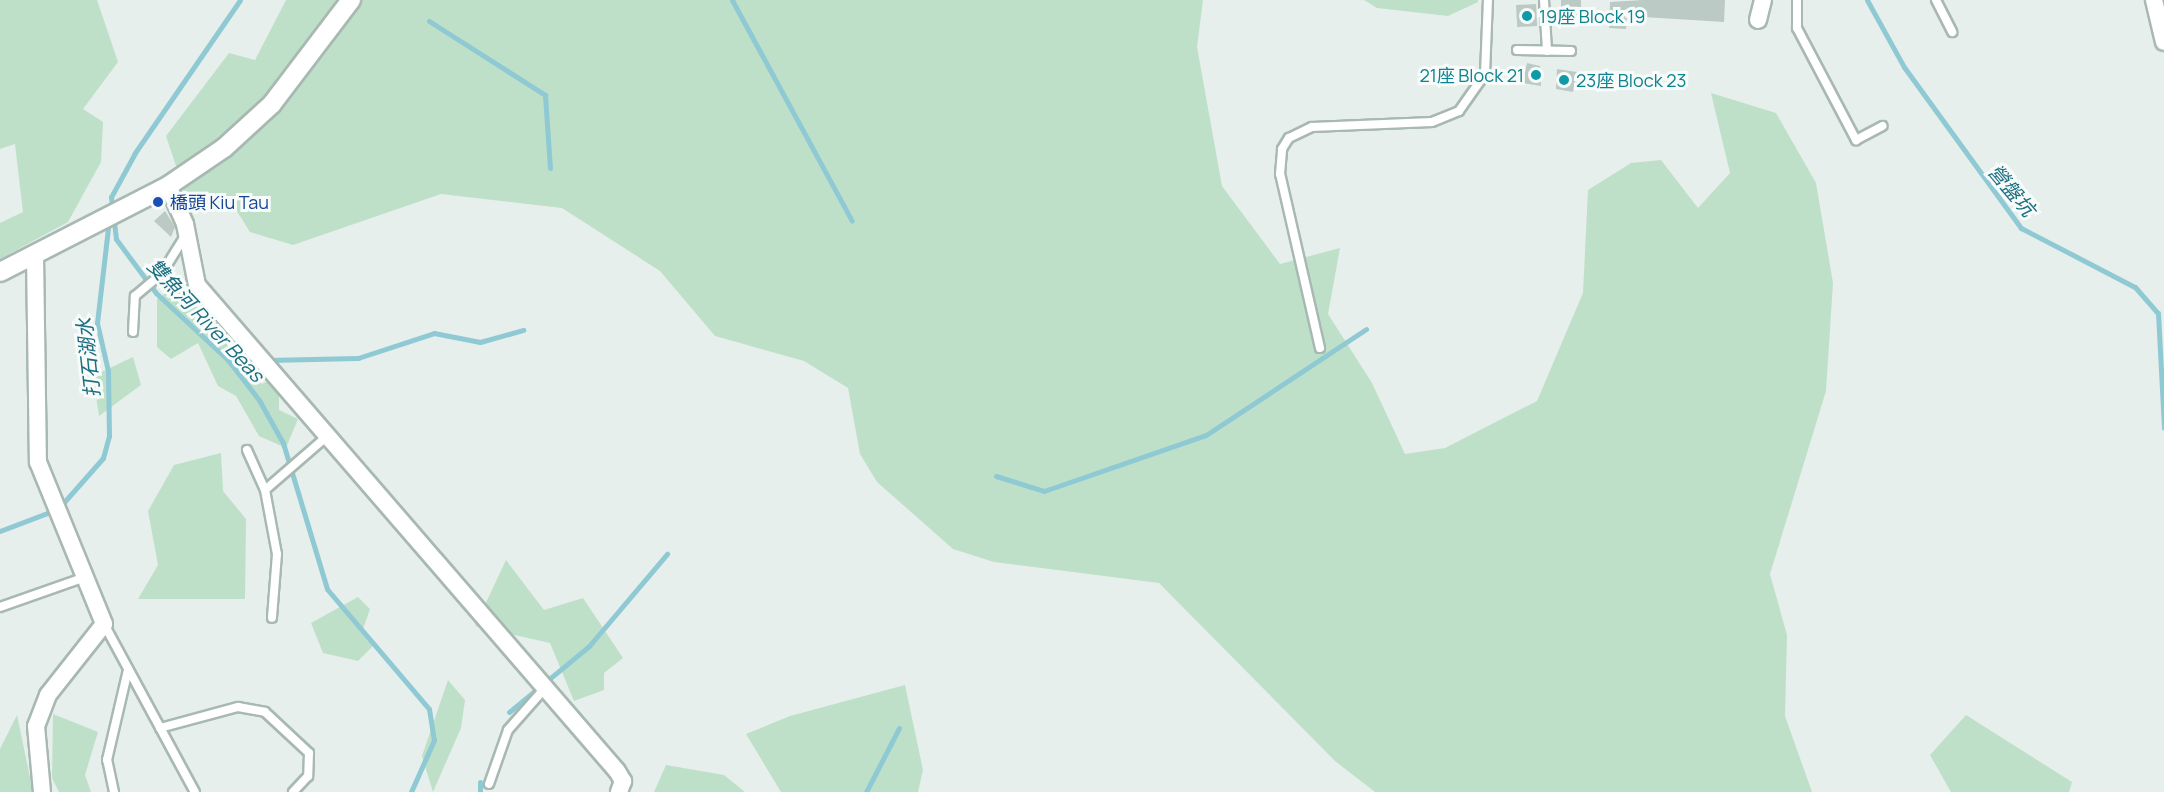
<!DOCTYPE html>
<html>
<head>
<meta charset="utf-8">
<style>
  body { margin:0 }
  #map { position:relative; width:2164px; height:792px; overflow:hidden; background:#e6efeb; font-family:Manrope,"Noto Sans TC",sans-serif }
  div>[style] { position:absolute }
  [style*='--x'] { left:calc(var(--x)*1px); top:calc(var(--y)*1px); width:calc(var(--w)*1px); rotate:calc(var(--a)*1deg) }
  .green>* { inset:0; background:#bfe0c8 }
  .stream>* { height:5px; margin:-2.5px; padding:0 2.5px; transform-origin:2.5px; border-radius:2.5px; background:#8ec9d4 }
  .building>* { inset:0; background:#bbcac4; transform-origin:0 0 }
  .roads { filter:drop-shadow(2px 0 #a8b8b2) drop-shadow(-2px 0 #a8b8b2) drop-shadow(0 2px #a8b8b2) drop-shadow(0 -2px #a8b8b2) }
  .lane>* { height:8px; margin:-4px; padding:0 4px; transform-origin:4px; border-radius:4px; background:#fff }
  .street>* { height:16px; margin:-8px; padding:0 8px; transform-origin:8px; border-radius:8px; background:#fff }
  .secondary>* { height:18px; margin:-9px; padding:0 9px; transform-origin:9px; border-radius:9px; background:#fff }
  .dots>* { width:16px; height:16px; translate:-50% -50%; box-sizing:border-box; border:3px solid #f7fbf9; border-radius:50% }
  span { translate:-50% -50%; white-space:nowrap; text-align:center; line-height:1.15; -webkit-text-stroke:6px #f7fbf9; paint-order:stroke }
  .culture-label { font-size:18px; color:#0d838f }
  .left { translate:0 -50%; text-align:left }
  .right { translate:-100% -50%; text-align:right }
  .transit-label { font-size:18px; color:#164399 }
  .water-label { font-size:20px; color:#1c6f80; font-style:italic }
</style>
</head>
<body>
<div id="map">
  <div class="green">
    <i style="clip-path:polygon(0 0,97px 0,118px 62px,83px 109px,103px 122px,101px 162px,68px 222px,0 259px,0 223px,23px 212px,15px 144px,0 149px)"></i>
    <i style="clip-path:polygon(286px 0,1203px 0,1197px 47px,1222px 186px,1280px 264px,1340px 248px,1328px 314px,1372px 383px,1405px 454px,1445px 448px,1537px 401px,1583px 293px,1588px 190px,1631px 163px,1661px 160px,1698px 208px,1730px 173px,1711px 93px,1776px 113px,1816px 183px,1833px 283px,1826px 391px,1770px 574px,1787px 635px,1785px 716px,1812px 792px,1375px 792px,1335px 761px,1159px 583px,994px 562px,953px 549px,877px 482px,860px 454px,848px 388px,804px 361px,715px 336px,660px 271px,562px 208px,441px 194px,293px 245px,250px 232px,233px 205px,203px 212px,184px 190px,166px 136px,229px 53px,255px 60px)"></i>
    <i style="clip-path:polygon(1364px 0,1478px 0,1478px 2px,1448px 16px,1377px 8px)"></i>
    <i style="clip-path:polygon(176px 286px,237px 350px,270px 362px,251px 375px,262px 384px,279px 375px,279px 410px,298px 419px,286px 448px,259px 436px,236px 396px,218px 386px,198px 343px,171px 359px,157px 347px,157px 299px)"></i>
    <i style="clip-path:polygon(133px 357px,141px 385px,99px 416px,93px 376px)"></i>
    <i style="clip-path:polygon(221px 453px,223px 491px,246px 519px,245px 599px,138px 599px,158px 565px,148px 511px,174px 465px)"></i>
    <i style="clip-path:polygon(506px 560px,544px 610px,583px 598px,623px 658px,604px 673px,604px 690px,574px 701px,550px 643px,475px 626px)"></i>
    <i style="clip-path:polygon(358px 597px,370px 609px,363px 629px,376px 643px,358px 661px,323px 653px,311px 623px)"></i>
    <i style="clip-path:polygon(448px 680px,465px 700px,461px 728px,433px 792px,422px 756px)"></i>
    <i style="clip-path:polygon(905px 685px,923px 770px,918px 792px,781px 792px,746px 734px,790px 716px)"></i>
    <i style="clip-path:polygon(53px 714px,98px 732px,85px 775px,91px 792px,59px 792px,52px 778px)"></i>
    <i style="clip-path:polygon(17px 715px,33px 792px,0 792px,0 749px)"></i>
    <i style="clip-path:polygon(1966px 715px,2072px 782px,2069px 792px,1951px 792px,1930px 755px)"></i>
    <i style="clip-path:polygon(666px 765px,724px 775px,745px 792px,654px 792px)"></i>
  </div>
  <div class="stream">
    <i style="--x:240;--y:0;--w:186;--a:124.5"></i>
    <i style="--x:135;--y:153;--w:50;--a:118.6"></i>
    <i style="--x:111;--y:197;--w:42;--a:83.2"></i>
    <i style="--x:116;--y:239;--w:67;--a:53.5"></i>
    <i style="--x:156;--y:293;--w:98;--a:42.9"></i>
    <i style="--x:228;--y:360;--w:51;--a:52.2"></i>
    <i style="--x:259;--y:400;--w:49;--a:60.8"></i>
    <i style="--x:283;--y:443;--w:152;--a:73.2"></i>
    <i style="--x:327;--y:589;--w:157;--a:49.6"></i>
    <i style="--x:429;--y:709;--w:31;--a:81"></i>
    <i style="--x:434;--y:740;--w:57;--a:113.9"></i>
    <i style="--x:732;--y:0;--w:251;--a:61.5"></i>
    <i style="--x:1867;--y:0;--w:77;--a:61.1"></i>
    <i style="--x:1904;--y:67;--w:199;--a:54"></i>
    <i style="--x:2021;--y:228;--w:128;--a:27.4"></i>
    <i style="--x:2135;--y:287;--w:35;--a:49"></i>
    <i style="--x:2158;--y:313;--w:115;--a:87"></i>
    <i style="--x:429;--y:21;--w:138;--a:32.5"></i>
    <i style="--x:545;--y:95;--w:73;--a:86.1"></i>
    <i style="--x:228;--y:360;--w:27;--a:0"></i>
    <i style="--x:268;--y:360;--w:90;--a:-1.3"></i>
    <i style="--x:358;--y:358;--w:80;--a:-18.2"></i>
    <i style="--x:434;--y:333;--w:47;--a:11.1"></i>
    <i style="--x:480;--y:342;--w:45;--a:-15.6"></i>
    <i style="--x:996;--y:476;--w:50;--a:17.4"></i>
    <i style="--x:1044;--y:491;--w:171;--a:-19.1"></i>
    <i style="--x:1206;--y:435;--w:192;--a:-33.5"></i>
    <i style="--x:0;--y:531;--w:62;--a:-20.8"></i>
    <i style="--x:58;--y:509;--w:68;--a:-48.6"></i>
    <i style="--x:103;--y:458;--w:23;--a:-75"></i>
    <i style="--x:109;--y:436;--w:65;--a:-90.9"></i>
    <i style="--x:108;--y:371;--w:49;--a:-102.9"></i>
    <i style="--x:97;--y:323;--w:104;--a:-83.4"></i>
    <i style="--x:509;--y:712;--w:104;--a:-39.5"></i>
    <i style="--x:589;--y:646;--w:121;--a:-49.7"></i>
    <i style="--x:480;--y:782;--w:10;--a:90"></i>
    <i style="--x:866;--y:792;--w:72;--a:-62.7"></i>
  </div>
  <div class="building">
    <i style="left:1561px;top:0;width:20px;height:19px"></i>
    <i style="clip-path:polygon(1643px 0,1725px 0,1724px 22px,1627px 16px,1626px 29px,1609px 28px,1610px 2px)"></i>
    <i style="left:1536px;top:4px;width:22px;height:20px;rotate:87deg"></i>
    <i style="clip-path:polygon(1527px 63px,1540px 66px,1541px 86px,1523px 83px)"></i>
    <i style="clip-path:polygon(1557px 69px,1577px 72px,1573px 92px,1556px 89px)"></i>
    <i style="clip-path:polygon(165px 211px,175px 227px,171px 237px,154px 221px)"></i>
  </div>
  <div class="roads">
    <div class="lane">
      <i style="--x:1544;--y:0;--w:51;--a:86.6"></i>
      <i style="--x:1797;--y:0;--w:28;--a:90"></i>
      <i style="--x:1797;--y:28;--w:127;--a:62.2"></i>
      <i style="--x:1856;--y:140;--w:30;--a:-28"></i>
      <i style="--x:1936;--y:0;--w:36;--a:63"></i>
      <i style="--x:1517;--y:50;--w:54;--a:1.1"></i>
      <i style="--x:133;--y:332;--w:36;--a:-87"></i>
      <i style="--x:135;--y:296;--w:35;--a:-40"></i>
      <i style="--x:162;--y:273;--w:44;--a:-58.1"></i>
      <i style="--x:1320;--y:348;--w:179;--a:-102.9"></i>
      <i style="--x:1280;--y:174;--w:25;--a:-85"></i>
      <i style="--x:1282;--y:149;--w:13;--a:-58"></i>
      <i style="--x:1289;--y:138;--w:25;--a:-26"></i>
      <i style="--x:1312;--y:127;--w:120;--a:-2.4"></i>
      <i style="--x:1432;--y:122;--w:29;--a:-22"></i>
      <i style="--x:1459;--y:111;--w:45;--a:-54.9"></i>
      <i style="--x:1485;--y:74;--w:74;--a:-87.7"></i>
      <i style="--x:247;--y:450;--w:44;--a:65.8"></i>
      <i style="--x:265;--y:490;--w:65;--a:79.4"></i>
      <i style="--x:277;--y:554;--w:64;--a:94.5"></i>
      <i style="--x:265;--y:490;--w:79;--a:-40.9"></i>
      <i style="--x:0;--y:607;--w:88;--a:-19.3"></i>
      <i style="--x:104;--y:624;--w:191;--a:61.6"></i>
      <i style="--x:160;--y:728;--w:81;--a:-15.1"></i>
      <i style="--x:238;--y:707;--w:27;--a:10"></i>
      <i style="--x:265;--y:712;--w:60;--a:43"></i>
      <i style="--x:309;--y:753;--w:23;--a:92"></i>
      <i style="--x:308;--y:776;--w:22;--a:133"></i>
      <i style="--x:489;--y:784;--w:57;--a:-70.6"></i>
      <i style="--x:508;--y:730;--w:56;--a:-48.6"></i>
      <i style="--x:114;--y:792;--w:33;--a:-102"></i>
      <i style="--x:107;--y:760;--w:92;--a:-76.9"></i>
    </div>
    <div class="street">
      <i style="--x:2154;--y:0;--w:43;--a:76.6"></i>
      <i style="--x:1758;--y:20;--w:21;--a:-76"></i>
      <i style="--x:168;--y:186;--w:42;--a:65.9"></i>
      <i style="--x:185;--y:224;--w:62;--a:78.9"></i>
      <i style="--x:197;--y:285;--w:642;--a:49.17"></i>
      <i style="--x:617;--y:771;--w:12;--a:59"></i>
      <i style="--x:623;--y:781;--w:12;--a:110"></i>
      <i style="--x:35;--y:254;--w:208;--a:89.2"></i>
      <i style="--x:38;--y:462;--w:175;--a:67.8"></i>
      <i style="--x:104;--y:624;--w:90;--a:128.3"></i>
      <i style="--x:48;--y:695;--w:33;--a:111"></i>
      <i style="--x:36;--y:726;--w:66;--a:84.8"></i>
    </div>
    <div class="secondary">
      <i style="--x:0;--y:272;--w:189;--a:-27.1"></i>
      <i style="--x:168;--y:186;--w:68;--a:-34.2"></i>
      <i style="--x:224;--y:148;--w:65;--a:-42.5"></i>
      <i style="--x:272;--y:104;--w:131;--a:-52.8"></i>
    </div>
  </div>
  <div class="dots">
    <i style="left:1527px;top:16px;background:#0f9aa8"></i>
    <i style="left:1536px;top:75px;background:#0f9aa8"></i>
    <i style="left:1564px;top:80px;background:#0f9aa8"></i>
    <i style="left:158px;top:202px;background:#1a4fb4"></i>
  </div>
  <div class="culture-label">
    <span class="left" style="left:1539px;top:16px">19座 Block 19</span>
    <span class="right" style="left:1524px;top:75px">21座 Block 21</span>
    <span class="left" style="left:1576px;top:80px">23座 Block 23</span>
  </div>
  <div class="transit-label">
    <span class="left" style="left:170px;top:202px">橋頭 Kiu Tau</span>
  </div>
  <div class="water-label">
    <span style="left:2012px;top:190px;rotate:50deg">營盤坑</span>
    <span style="left:206px;top:320px;rotate:47deg">雙魚河 River Beas</span>
    <span style="left:88px;top:358px;rotate:-96deg">打石湖水</span>
  </div>
</div>
</body>
</html>
